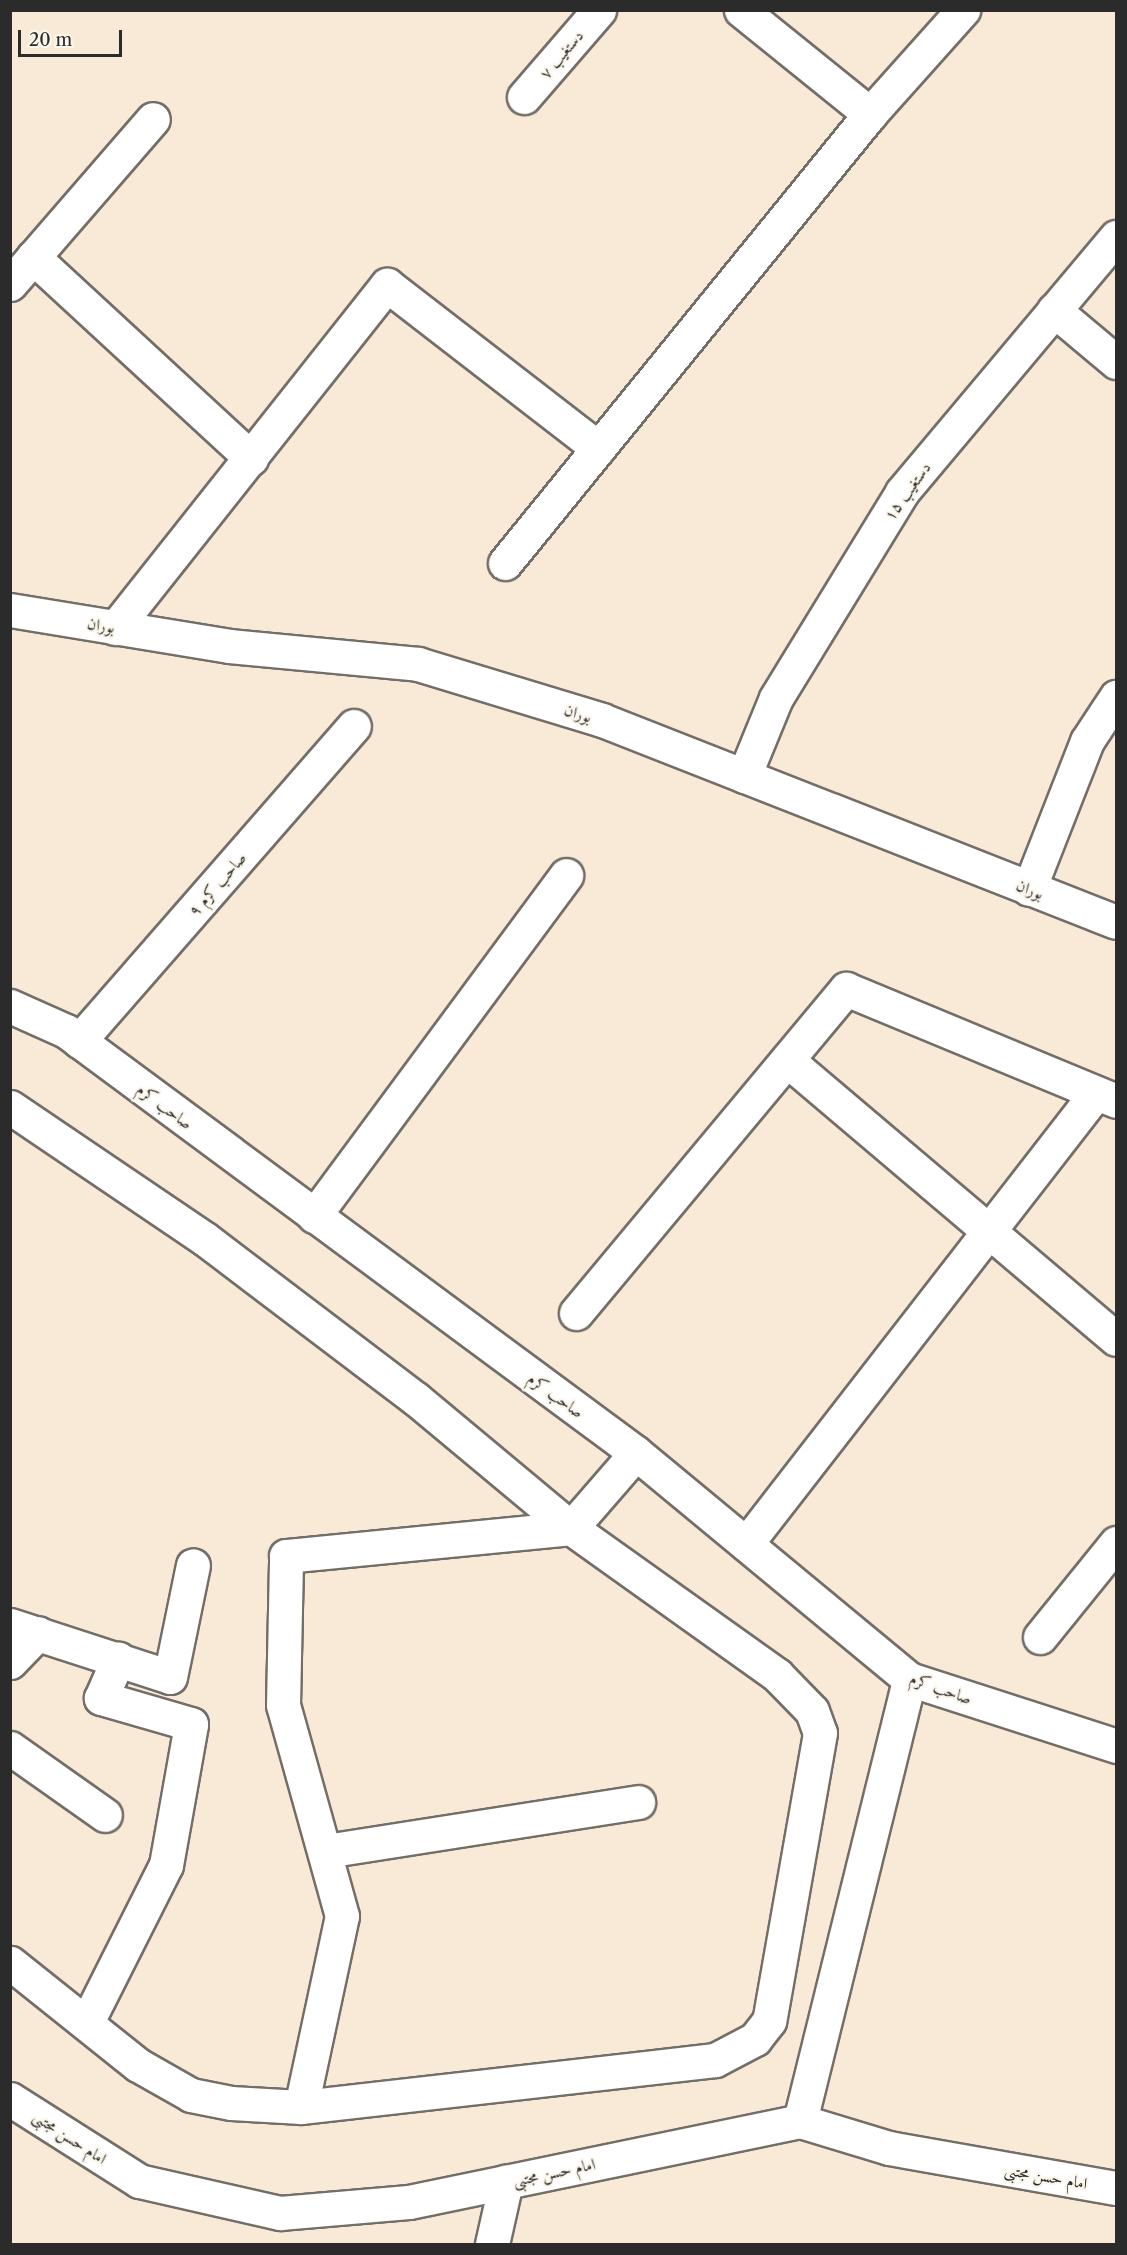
<!DOCTYPE html>
<html>
<head>
<meta charset="utf-8">
<style>
  body { margin:0 }
  #map { position:relative; width:1127px; height:2255px; overflow:hidden; background:#f8ead7; font-family:"Libre Caslon Text",Amiri,serif }
  div>[style] { position:absolute }
  [style*='--x'] { left:calc(var(--x)*1px); top:calc(var(--y)*1px); width:calc(var(--w)*1px); rotate:calc(var(--a)*1deg) }
  .roads { filter:drop-shadow(2px 0 #736e67) drop-shadow(-2px 0 #736e67) drop-shadow(0 2px #736e67) drop-shadow(0 -2px #736e67) }
  .minor>* { height:33px; margin:-16.5px; padding:0 16.5px; transform-origin:16.5px; border-radius:16.5px; background:#fff }
  span { translate:-50% -50%; white-space:nowrap; text-align:center; line-height:1.15; -webkit-text-stroke:4.5px #fbf7ec; paint-order:stroke }
  .street-label { font-size:16px; color:#2b2b2b }
  .frame { position:absolute; inset:0; border:12px solid #2b2b2b; pointer-events:none }
  .scale { position:absolute; left:18px; top:30px; width:104px; height:27px; box-sizing:border-box; border:3px solid #2b2b2b; border-top:0; padding-left:8px; font-size:18px; line-height:21px; white-space:nowrap; color:#2b2b2b; -webkit-text-stroke:4px #fbf7ec; paint-order:stroke }
</style>
</head>
<body>
<div id="map">
  <div class="roads">
    <div class="minor">
      <i style="--x:741;--y:10;--w:166;--a:38.9"></i>
      <i style="--x:524;--y:97;--w:115;--a:-49.2"></i>
      <i style="--x:33;--y:257;--w:297;--a:42.7"></i>
      <i style="--x:10;--y:284;--w:218;--a:-49.1"></i>
      <i style="--x:1054;--y:310;--w:81;--a:40"></i>
      <i style="--x:505;--y:563;--w:579;--a:-50.89"></i>
      <i style="--x:870;--y:114;--w:140;--a:-48.2"></i>
      <i style="--x:10;--y:610;--w:222;--a:9.3"></i>
      <i style="--x:229;--y:646;--w:190;--a:5.4"></i>
      <i style="--x:418;--y:664;--w:192;--a:16.9"></i>
      <i style="--x:602;--y:720;--w:552;--a:21.45"></i>
      <i style="--x:115;--y:628;--w:438;--a:-51.6"></i>
      <i style="--x:387;--y:285;--w:267;--a:37.7"></i>
      <i style="--x:744;--y:776;--w:84;--a:-67.7"></i>
      <i style="--x:776;--y:698;--w:241;--a:-58.5"></i>
      <i style="--x:902;--y:492;--w:333;--a:-50"></i>
      <i style="--x:1029;--y:889;--w:159;--a:-68.6"></i>
      <i style="--x:1087;--y:741;--w:53;--a:-56.6"></i>
      <i style="--x:10;--y:1006;--w:61;--a:24.1"></i>
      <i style="--x:66;--y:1031;--w:709;--a:36.51"></i>
      <i style="--x:636;--y:1453;--w:354;--a:39.6"></i>
      <i style="--x:909;--y:1679;--w:218;--a:17.9"></i>
      <i style="--x:79;--y:1041;--w:418;--a:-48.9"></i>
      <i style="--x:787;--y:1060;--w:431;--a:40.3"></i>
      <i style="--x:10;--y:1107;--w:235;--a:34.1"></i>
      <i style="--x:205;--y:1239;--w:265;--a:37.2"></i>
      <i style="--x:416;--y:1399;--w:202;--a:39.8"></i>
      <i style="--x:571;--y:1528;--w:253;--a:35.5"></i>
      <i style="--x:777;--y:1675;--w:50;--a:45.8"></i>
      <i style="--x:812;--y:1711;--w:23;--a:70"></i>
      <i style="--x:820;--y:1733;--w:292;--a:100"></i>
      <i style="--x:769;--y:2021;--w:23;--a:128"></i>
      <i style="--x:755;--y:2039;--w:45;--a:152.3"></i>
      <i style="--x:715;--y:2060;--w:417;--a:173.5"></i>
      <i style="--x:301;--y:2107;--w:70;--a:-176.7"></i>
      <i style="--x:231;--y:2103;--w:41;--a:-168.7"></i>
      <i style="--x:191;--y:2095;--w:61;--a:-150.5"></i>
      <i style="--x:138;--y:2065;--w:164;--a:-141.4"></i>
      <i style="--x:314;--y:1216;--w:424;--a:-53.5"></i>
      <i style="--x:576;--y:1313;--w:422;--a:-50.2"></i>
      <i style="--x:846;--y:989;--w:292;--a:22.5"></i>
      <i style="--x:746;--y:1544;--w:571;--a:-52.19"></i>
      <i style="--x:10;--y:1625;--w:168;--a:18"></i>
      <i style="--x:170;--y:1677;--w:114;--a:-78.4"></i>
      <i style="--x:1040;--y:1637;--w:121;--a:-51"></i>
      <i style="--x:10;--y:1662;--w:40;--a:-46"></i>
      <i style="--x:10;--y:1748;--w:116;--a:35.2"></i>
      <i style="--x:326;--y:1851;--w:316;--a:-8.9"></i>
      <i style="--x:87;--y:2022;--w:176;--a:-63.3"></i>
      <i style="--x:166;--y:1865;--w:143;--a:-79.9"></i>
      <i style="--x:191;--y:1724;--w:94;--a:-163.9"></i>
      <i style="--x:101;--y:1698;--w:43;--a:-66.4"></i>
      <i style="--x:10;--y:2099;--w:153;--a:32.4"></i>
      <i style="--x:139;--y:2181;--w:145;--a:12.8"></i>
      <i style="--x:280;--y:2213;--w:129;--a:-4.9"></i>
      <i style="--x:409;--y:2202;--w:399;--a:-11.7"></i>
      <i style="--x:800;--y:2121;--w:93;--a:16.9"></i>
      <i style="--x:889;--y:2148;--w:230;--a:10"></i>
      <i style="--x:301;--y:2107;--w:195;--a:-77.9"></i>
      <i style="--x:342;--y:1916;--w:219;--a:-105.6"></i>
      <i style="--x:283;--y:1705;--w:149;--a:-88.8"></i>
      <i style="--x:286;--y:1556;--w:286;--a:-5.6"></i>
      <i style="--x:571;--y:1528;--w:99;--a:-49.1"></i>
      <i style="--x:800;--y:2121;--w:455;--a:-76.1"></i>
      <i style="--x:492;--y:2244;--w:64;--a:-77.3"></i>
    </div>
  </div>
  <div class="street-label">
    <span style="left:561px;top:54px;rotate:-49deg">دستغیب ۷</span>
    <span style="left:907px;top:491px;rotate:-54deg">دستغیب ۱۵</span>
    <span style="left:101px;top:625px;rotate:9deg">بوران</span>
    <span style="left:578px;top:713px;rotate:17deg">بوران</span>
    <span style="left:217px;top:884px;rotate:-49deg">صاحب کرم ۹</span>
    <span style="left:1030px;top:889px;rotate:21deg">بوران</span>
    <span style="left:165px;top:1106px;rotate:37deg">صاحب کرم</span>
    <span style="left:556px;top:1395px;rotate:36deg">صاحب کرم</span>
    <span style="left:941px;top:1688px;rotate:20deg">صاحب کرم</span>
    <span style="left:70px;top:2137px;rotate:33deg">امام حسن مجتبی</span>
    <span style="left:554px;top:2172px;rotate:-12deg">امام حسن مجتبی</span>
    <span style="left:1046px;top:2176px;rotate:10deg">امام حسن مجتبی</span>
  </div>
  <div class="frame"></div>
  <div class="scale">20 m</div>
</div>
</body>
</html>
